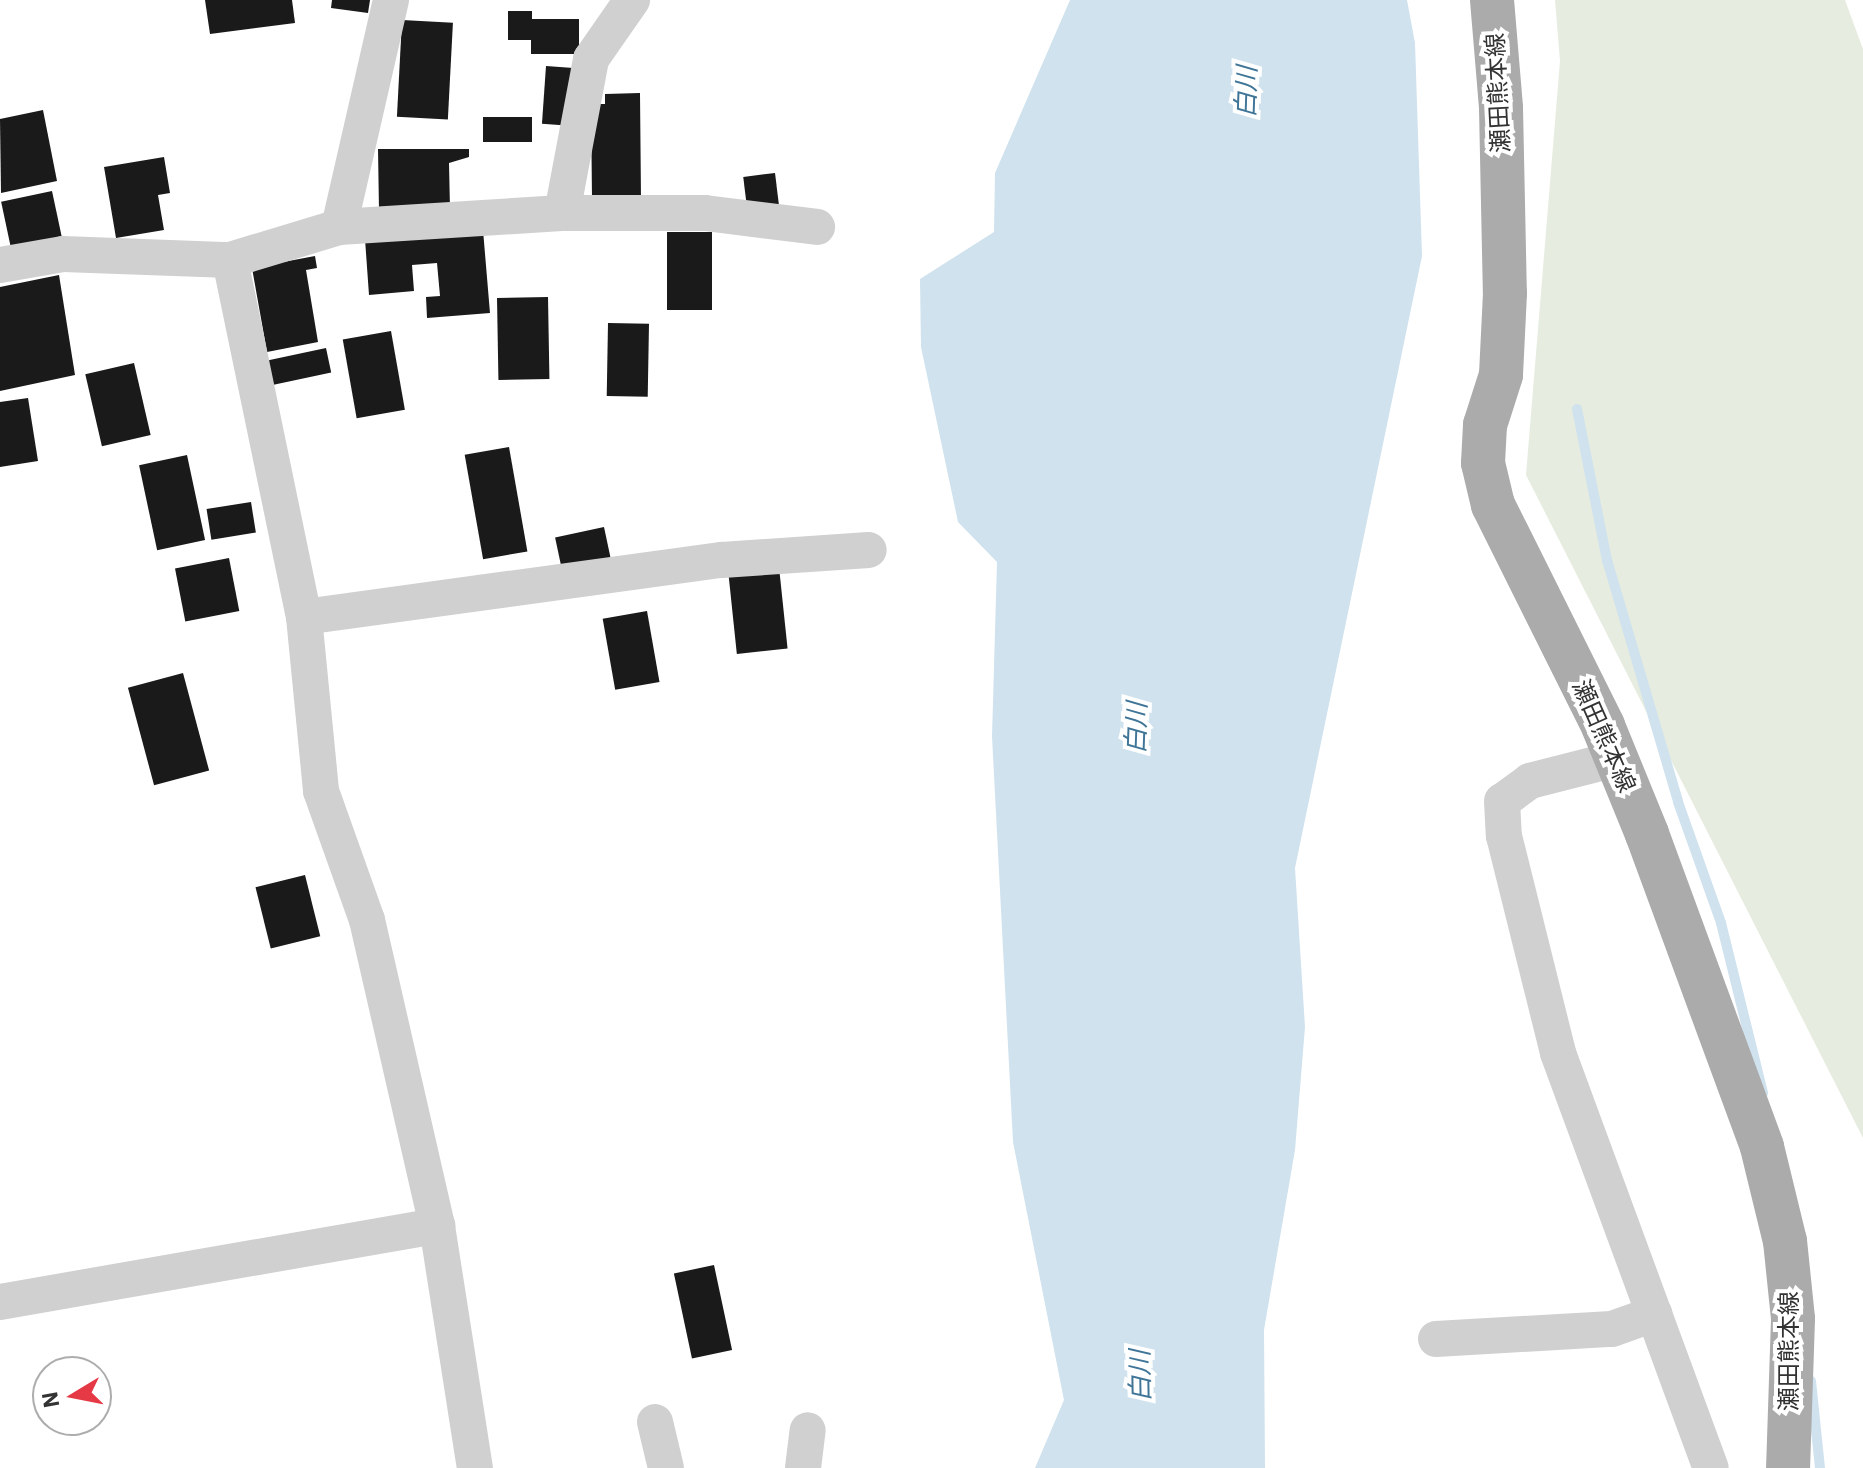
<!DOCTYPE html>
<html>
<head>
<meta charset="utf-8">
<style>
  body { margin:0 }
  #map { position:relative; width:1863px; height:1468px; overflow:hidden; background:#fff; font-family:"IBM Plex Sans","Noto Sans JP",sans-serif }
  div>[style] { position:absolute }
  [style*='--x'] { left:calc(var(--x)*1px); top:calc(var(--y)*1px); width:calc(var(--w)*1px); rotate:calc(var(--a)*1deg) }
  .green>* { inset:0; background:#e6ecdf }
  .water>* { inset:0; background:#cfe2ee }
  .stream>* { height:10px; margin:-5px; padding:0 5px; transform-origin:5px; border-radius:5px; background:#cfe2ee }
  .building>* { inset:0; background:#1a1a1a; transform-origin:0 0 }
  .minor>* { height:36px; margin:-18px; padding:0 18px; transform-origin:18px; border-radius:18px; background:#d0d0d0 }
  .major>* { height:44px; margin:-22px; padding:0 22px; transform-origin:22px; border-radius:22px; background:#ababab }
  span { translate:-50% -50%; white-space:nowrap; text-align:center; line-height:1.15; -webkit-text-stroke:8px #fff; paint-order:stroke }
  .street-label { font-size:24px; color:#333 }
  .water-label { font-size:26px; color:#3f7597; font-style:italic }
  .north { position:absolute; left:32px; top:1356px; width:80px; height:80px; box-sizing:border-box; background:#fff; border:2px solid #adadad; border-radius:50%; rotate:260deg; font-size:22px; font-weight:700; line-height:32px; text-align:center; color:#333 }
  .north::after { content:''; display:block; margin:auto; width:28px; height:36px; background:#e63946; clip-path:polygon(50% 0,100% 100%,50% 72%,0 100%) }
</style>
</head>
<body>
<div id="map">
  <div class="green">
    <i style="clip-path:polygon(1555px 0,1845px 0,1863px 49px,1863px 1138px,1526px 475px,1560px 61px)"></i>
  </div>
  <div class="water">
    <i style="clip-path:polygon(1070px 0,1407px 0,1415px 43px,1422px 256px,1295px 868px,1305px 1027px,1295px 1150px,1264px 1330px,1265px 1468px,1035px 1468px,1064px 1400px,1013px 1142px,992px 736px,997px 562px,958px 522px,921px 347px,920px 279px,994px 232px,995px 173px)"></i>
  </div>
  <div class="stream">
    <i style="--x:1577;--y:409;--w:154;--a:78.8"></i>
    <i style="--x:1607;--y:560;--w:252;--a:73.6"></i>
    <i style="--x:1678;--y:802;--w:128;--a:70.4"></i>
    <i style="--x:1721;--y:923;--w:175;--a:76.1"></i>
    <i style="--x:1811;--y:1381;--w:87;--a:84.1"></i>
  </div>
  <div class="building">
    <i style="clip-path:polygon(205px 0,292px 0,295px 23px,210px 34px)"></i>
    <i style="clip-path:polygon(332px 0,370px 0,368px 13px,331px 8px)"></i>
    <i style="clip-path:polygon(508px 11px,532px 11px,532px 19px,579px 19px,579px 54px,531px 54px,531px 40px,508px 40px)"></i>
    <i style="left:402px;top:20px;width:51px;height:97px;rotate:3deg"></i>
    <i style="left:546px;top:66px;width:31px;height:58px;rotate:4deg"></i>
    <i style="clip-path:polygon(640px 93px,641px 199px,592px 200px,591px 104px,605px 104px,605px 94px)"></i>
    <i style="clip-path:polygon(43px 110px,57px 181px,1px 193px,0 119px)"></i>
    <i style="left:483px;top:117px;width:49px;height:25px"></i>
    <i style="clip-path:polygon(378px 149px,469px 149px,469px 157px,449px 163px,450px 209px,379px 211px)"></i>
    <i style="clip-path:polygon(164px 157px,170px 193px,158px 195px,164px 230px,116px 238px,104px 167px)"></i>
    <i style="left:775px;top:173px;width:32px;height:32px;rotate:83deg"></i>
    <i style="left:52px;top:191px;width:53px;height:52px;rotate:78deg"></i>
    <i style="clip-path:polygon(483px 230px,490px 313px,427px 318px,426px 297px,440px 296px,437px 263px,412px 265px,414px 291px,369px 295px,365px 239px)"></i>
    <i style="left:667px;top:232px;width:45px;height:78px"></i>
    <i style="clip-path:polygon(315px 256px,317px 268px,306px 270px,318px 342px,267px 352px,252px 268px)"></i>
    <i style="clip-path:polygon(59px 275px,75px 375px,0 391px,0 287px)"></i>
    <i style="left:548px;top:297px;width:82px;height:51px;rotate:89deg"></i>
    <i style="left:608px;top:323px;width:41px;height:73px;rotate:1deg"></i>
    <i style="left:391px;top:331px;width:80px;height:49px;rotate:80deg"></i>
    <i style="left:326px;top:348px;width:25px;height:60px;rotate:78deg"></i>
    <i style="left:134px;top:363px;width:74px;height:50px;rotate:77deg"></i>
    <i style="clip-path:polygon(28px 398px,38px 461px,0 467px,0 402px)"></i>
    <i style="left:509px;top:447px;width:106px;height:45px;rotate:80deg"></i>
    <i style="left:187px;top:455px;width:87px;height:49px;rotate:78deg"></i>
    <i style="left:251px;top:502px;width:31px;height:45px;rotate:81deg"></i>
    <i style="left:604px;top:527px;width:35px;height:50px;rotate:78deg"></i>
    <i style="left:229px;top:558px;width:54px;height:55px;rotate:79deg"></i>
    <i style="left:779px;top:567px;width:82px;height:51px;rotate:84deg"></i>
    <i style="left:647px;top:611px;width:72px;height:45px;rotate:80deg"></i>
    <i style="left:183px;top:673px;width:101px;height:57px;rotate:75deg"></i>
    <i style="left:305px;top:875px;width:63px;height:51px;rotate:76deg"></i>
    <i style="left:714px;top:1265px;width:87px;height:41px;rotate:78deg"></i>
  </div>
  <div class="minor">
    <i style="--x:562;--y:213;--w:143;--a:0"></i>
    <i style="--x:705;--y:213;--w:113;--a:7.1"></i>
    <i style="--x:339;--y:227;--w:233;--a:-77.1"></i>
    <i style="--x:230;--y:260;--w:365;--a:78.3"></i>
    <i style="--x:304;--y:617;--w:175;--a:84.4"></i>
    <i style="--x:321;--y:791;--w:137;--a:70.4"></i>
    <i style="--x:367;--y:920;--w:314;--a:77.1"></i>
    <i style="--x:437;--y:1226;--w:245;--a:81.1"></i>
    <i style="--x:0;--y:265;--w:64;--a:-9.9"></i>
    <i style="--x:63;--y:254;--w:167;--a:2.1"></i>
    <i style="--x:230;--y:260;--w:114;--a:-16.8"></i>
    <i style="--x:339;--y:227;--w:223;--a:-3.6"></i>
    <i style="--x:562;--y:213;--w:157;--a:-79.3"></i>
    <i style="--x:591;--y:59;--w:72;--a:-55.2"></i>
    <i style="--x:304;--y:617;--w:422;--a:-7.8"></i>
    <i style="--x:722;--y:560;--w:147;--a:-3.9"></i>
    <i style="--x:1616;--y:759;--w:89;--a:165.7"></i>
    <i style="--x:1530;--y:781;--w:34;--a:144"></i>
    <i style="--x:1502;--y:801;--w:35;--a:87"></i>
    <i style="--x:1504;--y:836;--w:224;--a:76"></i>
    <i style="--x:1558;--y:1053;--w:442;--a:69.8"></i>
    <i style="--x:0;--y:1302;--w:444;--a:-9.9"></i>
    <i style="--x:1436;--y:1339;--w:176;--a:-3.3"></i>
    <i style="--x:1612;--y:1329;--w:45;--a:-19.7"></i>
    <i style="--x:655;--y:1422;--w:47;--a:76.6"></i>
    <i style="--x:803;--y:1468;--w:38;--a:-83"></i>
  </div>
  <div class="major">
    <i style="--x:1492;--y:0;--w:108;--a:85.2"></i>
    <i style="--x:1501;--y:108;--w:185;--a:88.8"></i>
    <i style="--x:1505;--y:293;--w:82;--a:92.8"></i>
    <i style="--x:1501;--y:375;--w:52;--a:107.7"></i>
    <i style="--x:1485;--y:425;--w:38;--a:93"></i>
    <i style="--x:1483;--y:463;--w:43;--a:76.6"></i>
    <i style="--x:1493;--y:505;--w:247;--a:63.5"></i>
    <i style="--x:1603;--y:726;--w:117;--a:67.8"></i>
    <i style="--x:1647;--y:834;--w:333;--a:69.8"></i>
    <i style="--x:1762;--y:1147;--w:97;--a:76.3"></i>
    <i style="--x:1785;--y:1241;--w:78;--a:84.1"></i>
    <i style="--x:1793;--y:1319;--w:149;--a:91.9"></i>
  </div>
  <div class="street-label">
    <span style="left:1498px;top:93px;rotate:-93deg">瀬田熊本線</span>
    <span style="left:1604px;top:736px;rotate:66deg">瀬田熊本線</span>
    <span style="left:1789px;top:1351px;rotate:-90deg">瀬田熊本線</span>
  </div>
  <div class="water-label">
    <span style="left:1246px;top:92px;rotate:-88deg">白川</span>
    <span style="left:1136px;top:728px;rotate:-88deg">白川</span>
    <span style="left:1140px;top:1376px;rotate:-91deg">白川</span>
  </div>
  <div class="north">N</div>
</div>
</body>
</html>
